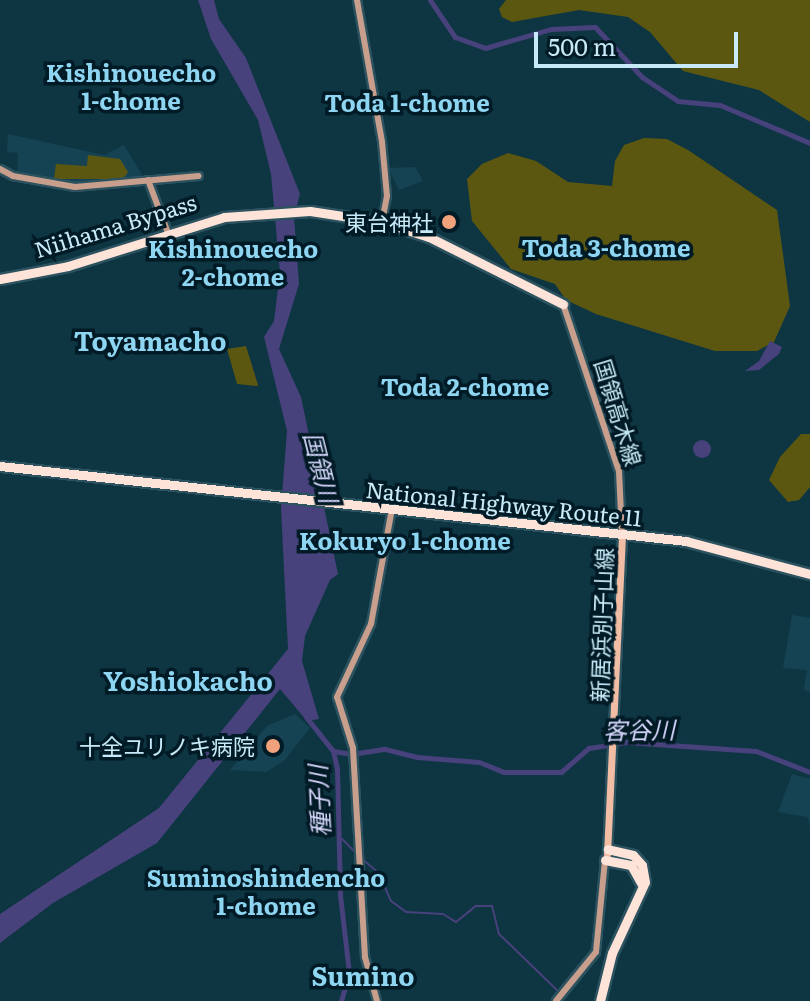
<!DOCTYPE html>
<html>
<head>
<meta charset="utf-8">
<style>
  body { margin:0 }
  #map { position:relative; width:810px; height:1001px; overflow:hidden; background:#0e3542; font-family:Literata,"Noto Sans JP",serif }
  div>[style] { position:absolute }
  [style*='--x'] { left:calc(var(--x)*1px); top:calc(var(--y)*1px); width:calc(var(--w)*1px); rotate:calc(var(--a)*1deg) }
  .built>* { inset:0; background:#164353 }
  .green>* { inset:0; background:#5c5710 }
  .water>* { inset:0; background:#47417c }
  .round { border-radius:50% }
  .stream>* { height:2px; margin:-1px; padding:0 1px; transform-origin:1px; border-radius:1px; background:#47417c }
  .river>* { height:5px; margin:-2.5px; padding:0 2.5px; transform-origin:2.5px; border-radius:2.5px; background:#47417c }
  .roads { filter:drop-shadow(2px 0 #2c525f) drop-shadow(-2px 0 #2c525f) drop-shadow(0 2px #2c525f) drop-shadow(0 -2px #2c525f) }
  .secondary>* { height:6px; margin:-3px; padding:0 3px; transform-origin:3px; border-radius:3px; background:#c79f8c }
  .primary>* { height:7px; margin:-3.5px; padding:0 3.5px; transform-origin:3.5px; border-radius:3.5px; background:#f2bda5 }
  .highway>* { height:9px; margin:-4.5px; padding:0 4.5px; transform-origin:4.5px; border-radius:4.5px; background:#fde3d8 }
  .dots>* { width:22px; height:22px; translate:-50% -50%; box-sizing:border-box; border:4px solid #001b26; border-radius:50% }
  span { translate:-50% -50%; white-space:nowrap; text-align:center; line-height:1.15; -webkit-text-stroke:7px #001b26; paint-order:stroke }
  .poi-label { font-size:22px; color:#c7e9f8 }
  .right { translate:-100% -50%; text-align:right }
  .street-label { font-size:22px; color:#c7e9f8 }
  .neighbourhood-label { font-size:24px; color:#8ed5f2; font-weight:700 }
  .water-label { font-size:24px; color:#d5d5fa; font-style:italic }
  .quarter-label { font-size:26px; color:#8ed5f2; font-weight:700 }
  .scale { position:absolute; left:534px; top:32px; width:204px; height:36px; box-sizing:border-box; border:4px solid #c7e9f8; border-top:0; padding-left:10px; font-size:24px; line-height:28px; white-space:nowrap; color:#c7e9f8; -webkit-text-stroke:6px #001b26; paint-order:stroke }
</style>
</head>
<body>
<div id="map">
  <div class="built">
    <i style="clip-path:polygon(8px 134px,104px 155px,124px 145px,144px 178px,69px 184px,17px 174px,18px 153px,7px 152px)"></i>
    <i style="clip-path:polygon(415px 167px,423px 181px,399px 190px,388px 168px)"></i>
    <i style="clip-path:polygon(792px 615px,810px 618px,810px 692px,804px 690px,807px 670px,783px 668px)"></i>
    <i style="clip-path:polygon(295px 714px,310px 728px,284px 761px,266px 772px,230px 770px,267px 726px)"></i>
    <i style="clip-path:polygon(792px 774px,810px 779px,810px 829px,808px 817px,778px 812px)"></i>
  </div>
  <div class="green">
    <i style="clip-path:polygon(506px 0,810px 0,810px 122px,759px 90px,683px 71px,650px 32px,628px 17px,579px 10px,512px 22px,502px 17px,499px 9px)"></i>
    <i style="clip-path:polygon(644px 138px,667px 139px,688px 150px,777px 210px,790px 306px,774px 342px,757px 351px,715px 351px,596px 314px,566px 300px,555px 284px,511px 269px,472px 221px,467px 179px,482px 164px,508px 153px,536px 161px,568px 182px,612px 186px,615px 161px,624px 145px)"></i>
    <i style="clip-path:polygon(88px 155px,120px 159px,128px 172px,123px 179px,54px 179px,56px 164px,87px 166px)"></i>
    <i style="clip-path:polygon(246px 346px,258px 385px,257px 386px,237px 384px,227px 349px)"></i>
    <i style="clip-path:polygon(801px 434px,810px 434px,810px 487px,799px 500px,788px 502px,769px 480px,780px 457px)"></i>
  </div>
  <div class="water">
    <i style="clip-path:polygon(198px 0,214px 0,219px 19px,246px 58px,300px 194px,294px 217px,299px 284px,279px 349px,301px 397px,338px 574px,330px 580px,305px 636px,302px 661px,319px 719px,307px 721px,280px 689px,157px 843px,53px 903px,0 943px,0 914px,159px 808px,288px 649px,281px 509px,287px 431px,264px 337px,274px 321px,280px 273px,271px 174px,258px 120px,211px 39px)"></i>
    <i style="clip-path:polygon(770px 341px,782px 347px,779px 354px,759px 370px,745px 371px,759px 361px)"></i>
    <i class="round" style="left:693px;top:440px;width:18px;height:18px"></i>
  </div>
  <div class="stream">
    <i style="--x:342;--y:839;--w:21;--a:45"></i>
    <i style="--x:361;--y:858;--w:23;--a:40"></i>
    <i style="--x:379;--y:873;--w:30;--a:67"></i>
    <i style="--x:391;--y:901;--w:19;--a:36"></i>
    <i style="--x:406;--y:912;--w:37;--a:3"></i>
    <i style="--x:443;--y:914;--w:15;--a:32"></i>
    <i style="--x:456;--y:922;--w:26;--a:-39"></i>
    <i style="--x:476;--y:906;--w:16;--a:0"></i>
    <i style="--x:492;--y:906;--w:29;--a:76"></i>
    <i style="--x:499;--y:934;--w:83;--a:44"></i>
  </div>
  <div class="river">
    <i style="--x:430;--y:0;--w:45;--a:56"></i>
    <i style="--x:455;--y:37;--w:32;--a:20"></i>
    <i style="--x:485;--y:48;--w:69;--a:-16.1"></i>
    <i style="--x:551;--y:29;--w:44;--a:-2.6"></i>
    <i style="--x:595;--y:27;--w:69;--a:46.8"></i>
    <i style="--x:642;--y:77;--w:43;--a:33.7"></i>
    <i style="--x:678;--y:101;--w:42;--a:5.4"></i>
    <i style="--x:720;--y:105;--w:98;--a:22.9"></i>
    <i style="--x:306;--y:717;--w:43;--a:51.5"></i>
    <i style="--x:333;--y:751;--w:18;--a:77"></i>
    <i style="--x:337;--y:769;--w:126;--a:88.6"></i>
    <i style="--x:340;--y:895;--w:79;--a:83.4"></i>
    <i style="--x:349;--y:973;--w:29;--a:106"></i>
    <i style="--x:333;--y:751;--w:19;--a:9"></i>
    <i style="--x:352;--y:754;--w:33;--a:-9"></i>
    <i style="--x:385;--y:749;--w:33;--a:14"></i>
    <i style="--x:417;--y:757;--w:62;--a:4.6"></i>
    <i style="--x:479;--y:762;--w:27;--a:22"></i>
    <i style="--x:504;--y:772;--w:57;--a:0"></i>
    <i style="--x:561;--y:772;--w:37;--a:-41"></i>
    <i style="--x:589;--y:748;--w:37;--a:-9"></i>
    <i style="--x:626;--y:742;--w:130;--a:4"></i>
    <i style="--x:756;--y:751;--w:58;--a:21.3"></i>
  </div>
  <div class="roads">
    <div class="secondary">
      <i style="--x:357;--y:0;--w:144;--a:80"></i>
      <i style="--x:382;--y:142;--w:54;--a:84.7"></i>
      <i style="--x:387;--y:196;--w:32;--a:101"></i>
      <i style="--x:0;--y:169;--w:15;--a:28"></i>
      <i style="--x:13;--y:176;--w:63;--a:10.1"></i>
      <i style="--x:75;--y:187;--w:124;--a:-5.1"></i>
      <i style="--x:148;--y:180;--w:57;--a:69.3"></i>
      <i style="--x:563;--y:304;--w:176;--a:71.5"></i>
      <i style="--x:619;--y:471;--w:63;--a:87.3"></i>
      <i style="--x:377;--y:1001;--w:46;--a:-105.3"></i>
      <i style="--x:365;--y:957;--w:209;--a:-93.3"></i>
      <i style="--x:353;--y:748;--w:53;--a:-107.4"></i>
      <i style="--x:337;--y:697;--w:81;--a:-65"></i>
      <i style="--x:371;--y:624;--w:117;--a:-79.7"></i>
      <i style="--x:556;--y:1001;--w:63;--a:-50.8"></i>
      <i style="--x:596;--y:952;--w:92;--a:-84.4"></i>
    </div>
    <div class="primary">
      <i style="--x:607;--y:854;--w:320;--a:-87.3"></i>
    </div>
    <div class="highway">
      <i style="--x:0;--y:279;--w:69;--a:-10.8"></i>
      <i style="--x:68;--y:266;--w:164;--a:-17.4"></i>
      <i style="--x:224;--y:217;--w:86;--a:-4"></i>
      <i style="--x:310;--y:211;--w:73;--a:8.7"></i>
      <i style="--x:382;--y:222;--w:49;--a:17.7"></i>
      <i style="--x:429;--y:237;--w:150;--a:26.6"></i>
      <i style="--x:0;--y:466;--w:690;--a:6.24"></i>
      <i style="--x:686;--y:541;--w:128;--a:14.9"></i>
      <i style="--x:605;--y:860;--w:26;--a:11"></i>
      <i style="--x:631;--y:865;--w:21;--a:61"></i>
      <i style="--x:600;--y:1001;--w:49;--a:-76"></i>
      <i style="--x:612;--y:953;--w:78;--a:-65.1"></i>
      <i style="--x:645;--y:882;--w:17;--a:-100"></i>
      <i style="--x:642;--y:865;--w:13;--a:-132"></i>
      <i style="--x:633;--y:855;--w:26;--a:-167"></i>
    </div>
  </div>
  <div class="dots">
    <i style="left:449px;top:222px;background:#f1a17c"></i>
    <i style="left:273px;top:746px;background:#f1a17c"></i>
  </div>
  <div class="poi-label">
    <span class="right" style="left:433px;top:222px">東台神社</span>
    <span class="right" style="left:255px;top:746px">十全ユリノキ病院</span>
  </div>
  <div class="street-label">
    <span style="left:115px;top:225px;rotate:-17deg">Niihama Bypass</span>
    <span style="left:619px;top:412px;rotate:73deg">国領高木線</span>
    <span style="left:504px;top:503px;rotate:6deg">National Highway Route 11</span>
    <span style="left:601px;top:625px;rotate:-88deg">新居浜別子山線</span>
  </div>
  <div class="neighbourhood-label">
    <span style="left:131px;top:86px">Kishinouecho<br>1-chome</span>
    <span style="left:407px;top:102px">Toda 1-chome</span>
    <span style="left:606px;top:247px">Toda 3-chome</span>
    <span style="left:233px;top:262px">Kishinouecho<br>2-chome</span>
    <span style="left:465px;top:386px">Toda 2-chome</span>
    <span style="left:405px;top:540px">Kokuryo 1-chome</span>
    <span style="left:266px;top:891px">Suminoshindencho<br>1-chome</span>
  </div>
  <div class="water-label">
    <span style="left:322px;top:467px;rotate:76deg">国領川</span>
    <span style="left:639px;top:729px;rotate:-1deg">客谷川</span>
    <span style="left:318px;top:801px;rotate:-93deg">種子川</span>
  </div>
  <div class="quarter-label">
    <span style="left:150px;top:340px">Toyamacho</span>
    <span style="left:188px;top:680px">Yoshiokacho</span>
    <span style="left:363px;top:975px">Sumino</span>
  </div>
  <div class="scale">500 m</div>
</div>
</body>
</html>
